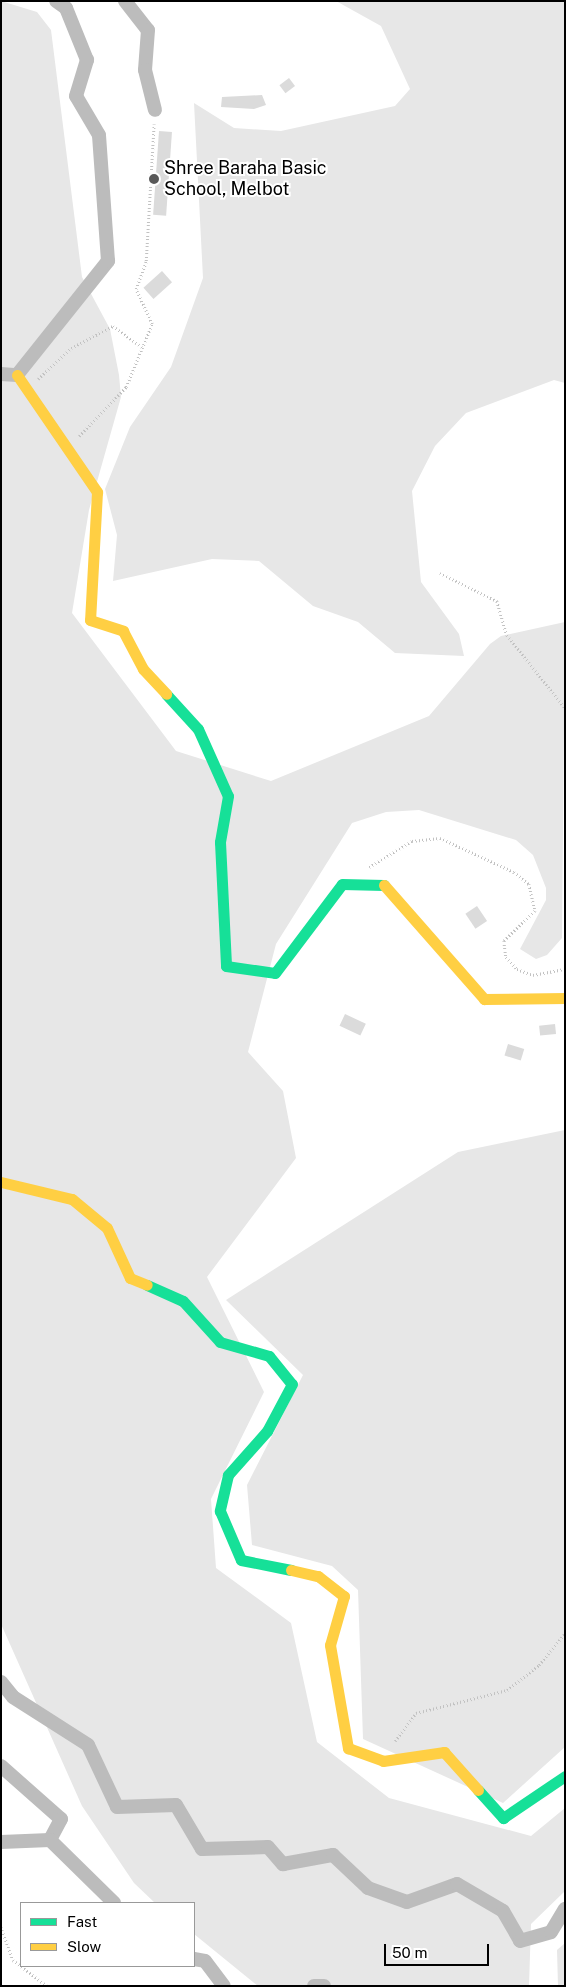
<!DOCTYPE html>
<html>
<head>
<meta charset="utf-8">
<style>
  body { margin:0 }
  #map { position:relative; width:566px; height:1987px; overflow:hidden; background:#fff; font-family:"Public Sans",sans-serif }
  div>[style] { position:absolute }
  [style*='--x'] { left:calc(var(--x)*1px); top:calc(var(--y)*1px); width:calc(var(--w)*1px); rotate:calc(var(--a)*1deg) }
  .green>* { inset:0; background:#e7e7e7 }
  .building>* { inset:0; background:#dbdbdb; transform-origin:0 0 }
  .path>* { height:2.5px; margin-top:-1.25px; transform-origin:0; background:repeating-linear-gradient(90deg,#c2c2c2 0 1px,transparent 0 3.5px) }
  .street>* { height:14px; margin:-7px; padding:0 7px; transform-origin:7px; border-radius:7px; background:#bcbcbc }
  .fast>* { height:11px; margin:-5.5px; padding:0 5.5px; transform-origin:5.5px; border-radius:5.5px; background:#16e098 }
  .slow>* { height:11px; margin:-5.5px; padding:0 5.5px; transform-origin:5.5px; border-radius:5.5px; background:#ffcf43 }
  .dots>* { width:14px; height:14px; translate:-50% -50%; box-sizing:border-box; border:2px solid #fff; border-radius:50% }
  span { translate:-50% -50%; white-space:nowrap; text-align:center; line-height:1.15; -webkit-text-stroke:4px #fff; paint-order:stroke }
  .poi-label { font-size:18px; color:#000 }
  .left { translate:0 -50%; text-align:left }
  .frame { position:absolute; inset:0; border:2px solid #000; pointer-events:none }
  .legend { position:absolute; left:20px; top:1902px; width:175px; height:65px; box-sizing:border-box; background:#fff; border:1px solid #999; margin:0; padding:6px 9px; list-style:none; font-size:15px; color:#000 }
  .legend li { display:flex; align-items:center; gap:10px; height:25px }
  .legend b { width:25px; border:1px solid #999 }
  .scale { position:absolute; left:384px; top:1944px; width:105px; height:22px; box-sizing:border-box; border:2px solid #000; border-top:0; padding-left:6px; font-size:15px; line-height:18px; white-space:nowrap; color:#000; -webkit-text-stroke:4px #fff; paint-order:stroke }
</style>
</head>
<body>
<div id="map">
  <div class="green">
    <i style="clip-path:polygon(1px 1px,37px 12px,51px 30px,82px 277px,110px 329px,119px 375px,121px 397px,89px 510px,72px 613px,176px 751px,271px 781px,429px 716px,490px 644px,501px 636px,565px 622px,562px 938px,547px 955px,536px 959px,520px 949px,546px 900px,546px 888px,533px 855px,516px 840px,419px 810px,386px 812px,352px 823px,276px 944px,248px 1052px,283px 1091px,296px 1158px,207px 1277px,264px 1392px,211px 1499px,216px 1568px,291px 1623px,317px 1742px,389px 1798px,531px 1836px,565px 1808px,565px 1891px,531px 1924px,529px 1986px,258px 1986px,194px 1934px,194px 1903px,155px 1903px,134px 1883px,82px 1806px,1px 1624px)"></i>
    <i style="clip-path:polygon(336px 1px,565px 1px,565px 383px,554px 380px,466px 413px,435px 446px,412px 491px,421px 582px,459px 634px,464px 656px,395px 653px,358px 622px,313px 606px,259px 561px,212px 559px,113px 581px,117px 535px,105px 489px,130px 427px,171px 367px,203px 278px,194px 103px,234px 128px,281px 131px,395px 106px,410px 89px,381px 26px)"></i>
    <i style="clip-path:polygon(565px 1130px,565px 1747px,503px 1803px,363px 1739px,358px 1590px,332px 1566px,252px 1545px,247px 1485px,303px 1375px,226px 1300px,458px 1152px)"></i>
    <i style="clip-path:polygon(565px 1943px,565px 1986px,558px 1986px,557px 1950px)"></i>
  </div>
  <div class="building">
    <i style="left:289px;top:78px;width:10px;height:12px;rotate:53deg"></i>
    <i style="clip-path:polygon(262px 95px,266px 105px,254px 109px,221px 107px,222px 97px)"></i>
    <i style="left:159px;top:131px;width:13px;height:84px;rotate:4deg"></i>
    <i style="left:162px;top:271px;width:15px;height:25px;rotate:48deg"></i>
    <i style="left:477px;top:906px;width:18px;height:14px;rotate:56deg"></i>
    <i style="left:345px;top:1014px;width:23px;height:13px;rotate:25deg"></i>
    <i style="left:555px;top:1024px;width:10px;height:16px;rotate:84deg"></i>
    <i style="left:508px;top:1044px;width:17px;height:12px;rotate:17deg"></i>
  </div>
  <div class="path">
    <i style="--x:38;--y:379;--w:45;--a:-43.2"></i>
    <i style="--x:71;--y:348;--w:47;--a:-27.6"></i>
    <i style="--x:113;--y:326;--w:36;--a:36"></i>
    <i style="--x:79;--y:436;--w:68;--a:-46.2"></i>
    <i style="--x:126;--y:387;--w:68;--a:-67.6"></i>
    <i style="--x:152;--y:324;--w:38;--a:-115"></i>
    <i style="--x:136;--y:289;--w:30;--a:-70"></i>
    <i style="--x:146;--y:261;--w:137;--a:-86.7"></i>
    <i style="--x:440;--y:573;--w:64;--a:26.2"></i>
    <i style="--x:497;--y:601;--w:35;--a:74"></i>
    <i style="--x:507;--y:635;--w:93;--a:51.5"></i>
    <i style="--x:369;--y:867;--w:50;--a:-31.2"></i>
    <i style="--x:412;--y:841;--w:28;--a:-6"></i>
    <i style="--x:440;--y:838;--w:81;--a:24.7"></i>
    <i style="--x:514;--y:872;--w:19;--a:39"></i>
    <i style="--x:529;--y:884;--w:28;--a:77"></i>
    <i style="--x:535;--y:911;--w:43;--a:135.9"></i>
    <i style="--x:504;--y:941;--w:16;--a:83"></i>
    <i style="--x:506;--y:957;--w:16;--a:47"></i>
    <i style="--x:517;--y:969;--w:17;--a:21"></i>
    <i style="--x:533;--y:975;--w:33;--a:-11"></i>
    <i style="--x:395;--y:1741;--w:35;--a:-53"></i>
    <i style="--x:416;--y:1713;--w:94;--a:-14.2"></i>
    <i style="--x:507;--y:1690;--w:41;--a:-38"></i>
    <i style="--x:539;--y:1665;--w:41;--a:-50.9"></i>
    <i style="--x:1;--y:1927;--w:35;--a:70"></i>
    <i style="--x:13;--y:1960;--w:43;--a:37.4"></i>
  </div>
  <div class="street">
    <i style="--x:125;--y:1;--w:37;--a:52"></i>
    <i style="--x:148;--y:30;--w:40;--a:94.3"></i>
    <i style="--x:145;--y:70;--w:41;--a:76"></i>
    <i style="--x:1;--y:374;--w:16;--a:4"></i>
    <i style="--x:17;--y:375;--w:146;--a:-51.4"></i>
    <i style="--x:108;--y:261;--w:126;--a:-94.1"></i>
    <i style="--x:99;--y:135;--w:45;--a:-120.5"></i>
    <i style="--x:76;--y:96;--w:38;--a:-73"></i>
    <i style="--x:87;--y:60;--w:56;--a:-112"></i>
    <i style="--x:66;--y:8;--w:12;--a:-145"></i>
    <i style="--x:1;--y:1682;--w:19;--a:51"></i>
    <i style="--x:13;--y:1697;--w:89;--a:32.6"></i>
    <i style="--x:88;--y:1745;--w:68;--a:64.9"></i>
    <i style="--x:117;--y:1807;--w:59;--a:-1.9"></i>
    <i style="--x:176;--y:1805;--w:51;--a:59.4"></i>
    <i style="--x:202;--y:1849;--w:66;--a:-1.7"></i>
    <i style="--x:268;--y:1847;--w:23;--a:49"></i>
    <i style="--x:283;--y:1864;--w:51;--a:-10.2"></i>
    <i style="--x:333;--y:1855;--w:48;--a:43.3"></i>
    <i style="--x:368;--y:1888;--w:41;--a:19.7"></i>
    <i style="--x:407;--y:1902;--w:53;--a:-19.8"></i>
    <i style="--x:457;--y:1884;--w:53;--a:30.4"></i>
    <i style="--x:503;--y:1911;--w:34;--a:60"></i>
    <i style="--x:520;--y:1941;--w:32;--a:-16"></i>
    <i style="--x:551;--y:1932;--w:27;--a:-59"></i>
    <i style="--x:1;--y:1766;--w:80;--a:41.5"></i>
    <i style="--x:61;--y:1819;--w:24;--a:118"></i>
    <i style="--x:50;--y:1840;--w:49;--a:177.7"></i>
    <i style="--x:50;--y:1840;--w:90;--a:44.5"></i>
    <i style="--x:194;--y:1959;--w:11;--a:10"></i>
    <i style="--x:205;--y:1961;--w:31;--a:53"></i>
    <i style="--x:314;--y:1986;--w:10;--a:0"></i>
  </div>
  <div class="fast">
    <i style="--x:166;--y:694;--w:47;--a:47.6"></i>
    <i style="--x:198;--y:729;--w:73;--a:65.9"></i>
    <i style="--x:228;--y:796;--w:47;--a:99.9"></i>
    <i style="--x:220;--y:842;--w:124;--a:87.2"></i>
    <i style="--x:226;--y:966;--w:49;--a:8.1"></i>
    <i style="--x:275;--y:973;--w:111;--a:-53"></i>
    <i style="--x:342;--y:884;--w:42;--a:1.4"></i>
    <i style="--x:147;--y:1285;--w:39;--a:24"></i>
    <i style="--x:183;--y:1301;--w:55;--a:47.9"></i>
    <i style="--x:220;--y:1342;--w:51;--a:15.9"></i>
    <i style="--x:269;--y:1356;--w:36;--a:51"></i>
    <i style="--x:292;--y:1384;--w:53;--a:118"></i>
    <i style="--x:267;--y:1431;--w:59;--a:131.6"></i>
    <i style="--x:228;--y:1475;--w:37;--a:103"></i>
    <i style="--x:220;--y:1511;--w:53;--a:66.8"></i>
    <i style="--x:241;--y:1560;--w:51;--a:11.3"></i>
    <i style="--x:478;--y:1790;--w:38;--a:48"></i>
    <i style="--x:503;--y:1818;--w:75;--a:-34.1"></i>
  </div>
  <div class="slow">
    <i style="--x:17;--y:375;--w:142;--a:55.6"></i>
    <i style="--x:97;--y:492;--w:128;--a:93.1"></i>
    <i style="--x:90;--y:620;--w:35;--a:18"></i>
    <i style="--x:123;--y:631;--w:43;--a:62.2"></i>
    <i style="--x:143;--y:669;--w:34;--a:47"></i>
    <i style="--x:384;--y:885;--w:152;--a:48.7"></i>
    <i style="--x:484;--y:999;--w:81;--a:-0.7"></i>
    <i style="--x:1;--y:1182;--w:73;--a:13.5"></i>
    <i style="--x:72;--y:1199;--w:45;--a:39.6"></i>
    <i style="--x:107;--y:1228;--w:55;--a:65.3"></i>
    <i style="--x:130;--y:1278;--w:18;--a:22"></i>
    <i style="--x:291;--y:1570;--w:28;--a:13"></i>
    <i style="--x:318;--y:1576;--w:33;--a:38"></i>
    <i style="--x:344;--y:1596;--w:51;--a:105.9"></i>
    <i style="--x:330;--y:1645;--w:105;--a:80.1"></i>
    <i style="--x:348;--y:1748;--w:37;--a:20"></i>
    <i style="--x:383;--y:1761;--w:62;--a:-8.4"></i>
    <i style="--x:444;--y:1752;--w:51;--a:48.2"></i>
  </div>
  <div class="dots">
    <i style="left:154px;top:179px;background:#595959"></i>
  </div>
  <div class="poi-label">
    <span class="left" style="left:164px;top:179px">Shree Baraha Basic<br>School, Melbot</span>
  </div>
  <div class="frame"></div>
  <ul class="legend">
  <li><b style="height:6px;background:#16e098"></b>Fast</li>
  <li><b style="height:6px;background:#ffcf43"></b>Slow</li>
  </ul>
  <div class="scale">50 m</div>
</div>
</body>
</html>
